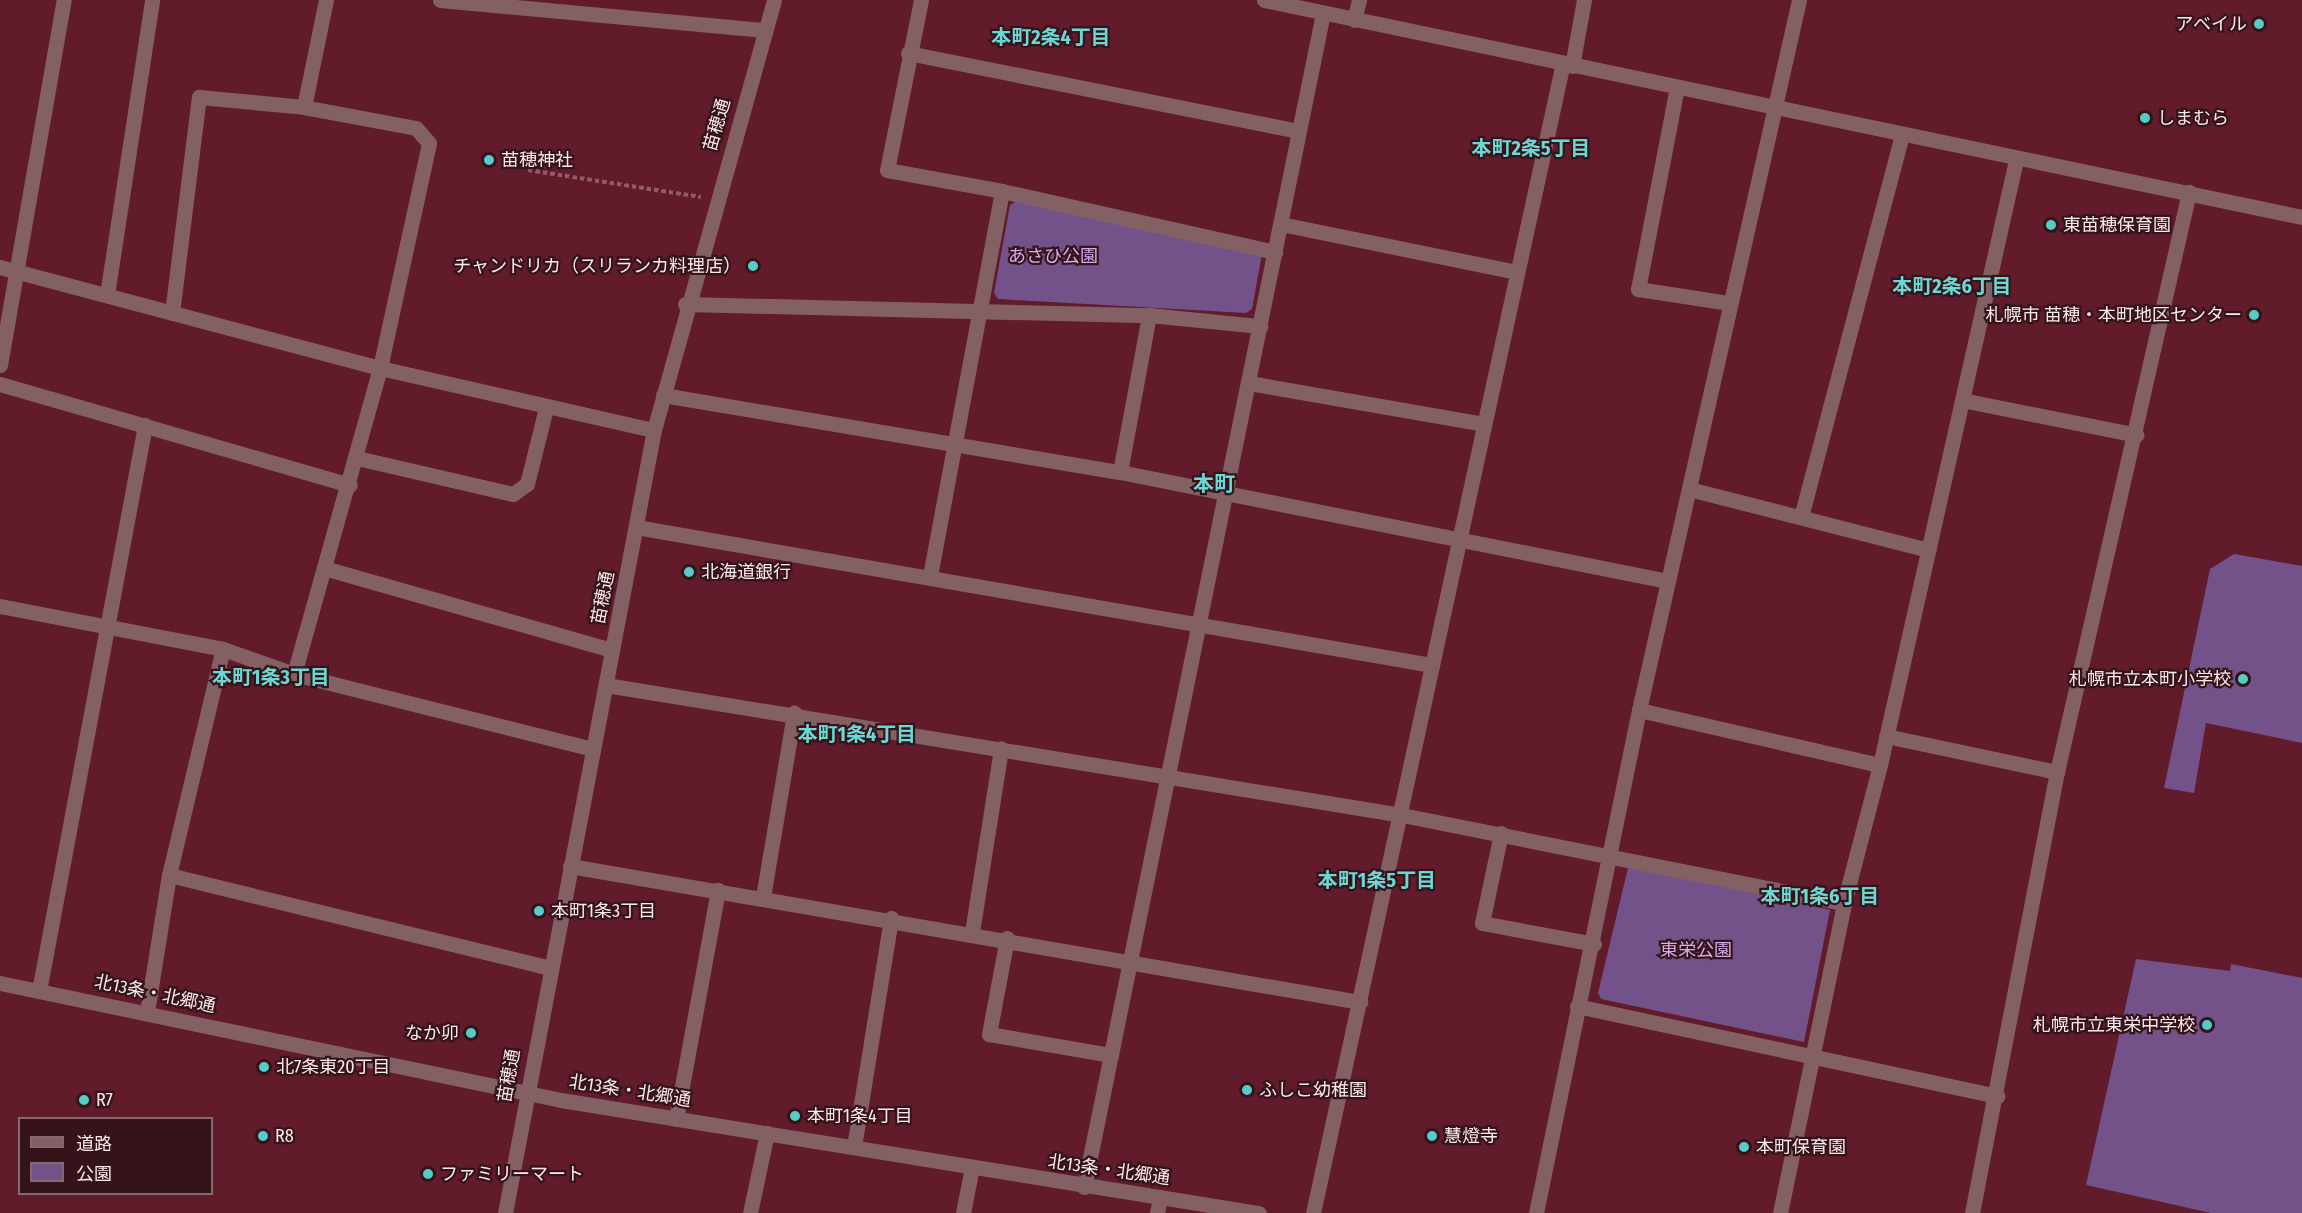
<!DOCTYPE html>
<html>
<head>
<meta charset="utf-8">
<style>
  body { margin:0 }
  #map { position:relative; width:2302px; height:1213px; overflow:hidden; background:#621b2b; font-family:"Fira Sans Condensed","Noto Sans JP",sans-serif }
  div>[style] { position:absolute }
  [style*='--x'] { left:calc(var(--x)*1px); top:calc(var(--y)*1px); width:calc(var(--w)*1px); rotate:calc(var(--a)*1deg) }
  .green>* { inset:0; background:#735289 }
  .path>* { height:4px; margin-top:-2px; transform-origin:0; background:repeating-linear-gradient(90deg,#915b66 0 4.5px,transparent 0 7.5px) }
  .minor>* { height:15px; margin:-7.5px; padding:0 7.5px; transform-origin:7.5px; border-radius:7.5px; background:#836064 }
  .dots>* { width:16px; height:16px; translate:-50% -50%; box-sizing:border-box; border:3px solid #34141a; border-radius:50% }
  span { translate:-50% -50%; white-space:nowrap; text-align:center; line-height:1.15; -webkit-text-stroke:4.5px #34141a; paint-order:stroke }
  .poi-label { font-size:18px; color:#fbe9ea }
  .right { translate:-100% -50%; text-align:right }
  .left { translate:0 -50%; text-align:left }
  .street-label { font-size:18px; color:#fbe9ea }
  .park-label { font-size:18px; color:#d5acf0 }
  .neighbourhood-label { font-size:20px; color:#6cd8d3; font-weight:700 }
  .quarter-label { font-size:21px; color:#6cd8d3; font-weight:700 }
  .legend { position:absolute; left:18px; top:1117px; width:195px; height:78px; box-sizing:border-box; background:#34141a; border:2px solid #84696d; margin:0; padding:8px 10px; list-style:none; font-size:18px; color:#fbe9ea }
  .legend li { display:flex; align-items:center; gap:12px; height:30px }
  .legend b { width:30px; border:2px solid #84696d }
</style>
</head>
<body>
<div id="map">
  <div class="green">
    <i style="clip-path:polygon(1017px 201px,1262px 254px,1252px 309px,1246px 313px,998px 299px,994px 293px,1010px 205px)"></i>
    <i style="clip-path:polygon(2234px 554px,2302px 566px,2302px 743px,2206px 723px,2194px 793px,2164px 788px,2210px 569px)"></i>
    <i style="clip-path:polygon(1636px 865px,1830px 910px,1804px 1042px,1601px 999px,1598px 993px,1628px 868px)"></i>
    <i style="clip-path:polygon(2136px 959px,2230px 971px,2231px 964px,2302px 978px,2302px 1213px,2211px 1213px,2086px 1185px)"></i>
  </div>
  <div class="path">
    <i style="--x:528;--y:170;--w:175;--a:8.9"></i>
  </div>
  <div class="minor">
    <i style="--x:440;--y:0;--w:326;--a:5.3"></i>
    <i style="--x:921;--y:0;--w:173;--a:101.3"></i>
    <i style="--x:887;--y:170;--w:117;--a:10.3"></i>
    <i style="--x:1002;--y:191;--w:393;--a:100.6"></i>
    <i style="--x:1264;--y:0;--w:1060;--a:11.81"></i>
    <i style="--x:1354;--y:20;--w:21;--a:-76"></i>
    <i style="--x:908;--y:53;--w:398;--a:11.3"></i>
    <i style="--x:1572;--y:66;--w:67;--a:-79.7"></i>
    <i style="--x:1677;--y:87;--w:206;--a:100.9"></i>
    <i style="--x:1638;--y:289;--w:91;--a:8.8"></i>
    <i style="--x:1002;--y:191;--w:280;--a:12.6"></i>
    <i style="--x:1281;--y:224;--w:240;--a:11.5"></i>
    <i style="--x:0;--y:267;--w:393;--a:14.9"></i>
    <i style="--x:380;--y:368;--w:281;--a:12.8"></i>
    <i style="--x:107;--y:295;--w:298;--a:-81.3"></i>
    <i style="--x:685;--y:304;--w:464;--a:1.4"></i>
    <i style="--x:1149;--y:315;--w:112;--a:5.7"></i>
    <i style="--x:172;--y:313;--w:218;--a:-82.9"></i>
    <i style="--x:199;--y:97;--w:105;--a:5.4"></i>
    <i style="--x:0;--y:365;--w:371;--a:-80.1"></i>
    <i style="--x:1249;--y:383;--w:238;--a:9.9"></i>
    <i style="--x:0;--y:384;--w:364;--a:16.1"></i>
    <i style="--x:663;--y:395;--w:463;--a:9.6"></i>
    <i style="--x:1120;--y:472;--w:559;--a:11.25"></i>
    <i style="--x:1962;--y:400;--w:178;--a:11.3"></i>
    <i style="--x:357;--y:458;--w:160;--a:13"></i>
    <i style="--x:513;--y:494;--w:17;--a:-36"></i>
    <i style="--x:527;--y:484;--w:78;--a:-76"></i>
    <i style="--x:1120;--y:472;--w:160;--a:-79.5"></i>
    <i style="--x:1689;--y:489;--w:247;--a:14.3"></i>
    <i style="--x:1801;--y:517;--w:396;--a:-75.2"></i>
    <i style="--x:636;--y:527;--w:808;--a:9.84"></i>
    <i style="--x:324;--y:568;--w:299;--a:15.9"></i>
    <i style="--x:0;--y:606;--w:227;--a:10.9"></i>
    <i style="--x:223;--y:649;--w:75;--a:19.4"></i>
    <i style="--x:294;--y:674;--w:308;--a:14.1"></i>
    <i style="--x:294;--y:674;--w:318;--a:-74.3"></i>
    <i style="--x:380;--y:368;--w:230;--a:-77.7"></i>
    <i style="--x:429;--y:143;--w:20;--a:-131"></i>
    <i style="--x:416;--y:128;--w:114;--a:-169.4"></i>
    <i style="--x:304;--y:107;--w:109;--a:-78.4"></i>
    <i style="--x:606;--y:685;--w:807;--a:9.28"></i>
    <i style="--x:1402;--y:815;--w:451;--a:11.3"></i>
    <i style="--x:1639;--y:710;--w:247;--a:12.9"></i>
    <i style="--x:1886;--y:736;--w:175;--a:11.9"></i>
    <i style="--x:1501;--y:833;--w:92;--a:101.9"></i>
    <i style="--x:1482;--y:923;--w:114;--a:10.6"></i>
    <i style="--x:570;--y:866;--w:802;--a:9.77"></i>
    <i style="--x:169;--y:875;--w:392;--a:13.7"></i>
    <i style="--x:763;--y:897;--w:187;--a:-80.4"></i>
    <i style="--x:972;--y:932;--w:186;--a:-81"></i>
    <i style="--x:1007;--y:938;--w:98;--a:100.6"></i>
    <i style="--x:989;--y:1034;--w:124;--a:9.8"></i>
    <i style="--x:0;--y:983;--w:573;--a:11.78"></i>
    <i style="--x:561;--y:1100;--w:707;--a:9.2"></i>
    <i style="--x:39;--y:991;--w:576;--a:-79.39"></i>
    <i style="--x:1577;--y:1006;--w:430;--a:12.1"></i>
    <i style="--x:147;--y:1012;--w:139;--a:-80.9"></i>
    <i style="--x:169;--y:875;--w:232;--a:-76.6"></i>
    <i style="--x:676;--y:1119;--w:233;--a:-79.6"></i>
    <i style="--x:854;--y:1147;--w:232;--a:-80.8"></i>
    <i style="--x:1084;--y:1187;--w:1198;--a:-78.49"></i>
    <i style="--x:505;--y:1213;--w:797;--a:-79.23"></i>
    <i style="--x:654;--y:430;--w:446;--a:-74.4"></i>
    <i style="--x:750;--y:1213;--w:82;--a:-78"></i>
    <i style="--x:963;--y:1213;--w:47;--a:-78.9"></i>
    <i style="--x:1157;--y:1213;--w:16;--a:-79"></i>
    <i style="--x:1313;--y:1213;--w:1177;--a:-77.74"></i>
    <i style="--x:1536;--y:1213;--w:513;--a:-78.43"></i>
    <i style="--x:1639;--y:710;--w:728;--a:-77.3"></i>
    <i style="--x:1780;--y:1213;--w:317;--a:-78.3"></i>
    <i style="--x:1844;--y:903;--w:143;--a:-75.4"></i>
    <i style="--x:1880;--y:765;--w:620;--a:-77.33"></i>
    <i style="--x:1972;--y:1213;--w:449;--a:-79.1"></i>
    <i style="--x:2057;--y:772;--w:595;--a:-77.18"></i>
  </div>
  <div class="dots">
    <i style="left:2259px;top:24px;background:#54cdc8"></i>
    <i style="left:2145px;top:118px;background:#54cdc8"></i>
    <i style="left:489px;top:160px;background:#54cdc8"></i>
    <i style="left:2051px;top:225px;background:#54cdc8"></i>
    <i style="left:753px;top:266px;background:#54cdc8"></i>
    <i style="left:2254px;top:315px;background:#54cdc8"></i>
    <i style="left:689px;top:572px;background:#54cdc8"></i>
    <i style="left:2243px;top:679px;background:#54cdc8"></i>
    <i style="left:539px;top:911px;background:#54cdc8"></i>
    <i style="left:2207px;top:1025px;background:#54cdc8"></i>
    <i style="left:471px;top:1033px;background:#54cdc8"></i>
    <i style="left:264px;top:1067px;background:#54cdc8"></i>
    <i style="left:1247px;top:1090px;background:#54cdc8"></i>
    <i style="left:84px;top:1100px;background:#54cdc8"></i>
    <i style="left:795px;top:1116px;background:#54cdc8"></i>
    <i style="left:263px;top:1136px;background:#54cdc8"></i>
    <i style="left:1432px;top:1136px;background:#54cdc8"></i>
    <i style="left:1744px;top:1147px;background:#54cdc8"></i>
    <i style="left:428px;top:1174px;background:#54cdc8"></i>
  </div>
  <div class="poi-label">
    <span class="right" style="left:2247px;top:24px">アベイル</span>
    <span class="left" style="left:2157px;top:118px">しまむら</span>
    <span class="left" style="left:501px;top:160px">苗穂神社</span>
    <span class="left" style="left:2063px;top:225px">東苗穂保育園</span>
    <span class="right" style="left:741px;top:266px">チャンドリカ（スリランカ料理店）</span>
    <span class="right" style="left:2242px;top:315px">札幌市 苗穂・本町地区センター</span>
    <span class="left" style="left:701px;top:572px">北海道銀行</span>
    <span class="right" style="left:2231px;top:679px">札幌市立本町小学校</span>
    <span class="left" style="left:551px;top:911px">本町1条3丁目</span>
    <span class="right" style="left:2195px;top:1025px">札幌市立東栄中学校</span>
    <span class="right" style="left:459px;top:1033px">なか卯</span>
    <span class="left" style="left:276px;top:1067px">北7条東20丁目</span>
    <span class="left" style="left:1259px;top:1090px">ふしこ幼稚園</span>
    <span class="left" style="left:96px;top:1100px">R7</span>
    <span class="left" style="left:807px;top:1116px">本町1条4丁目</span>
    <span class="left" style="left:275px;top:1136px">R8</span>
    <span class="left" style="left:1444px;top:1136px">慧燈寺</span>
    <span class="left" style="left:1756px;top:1147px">本町保育園</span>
    <span class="left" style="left:440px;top:1174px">ファミリーマート</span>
  </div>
  <div class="street-label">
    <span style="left:717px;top:125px;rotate:-74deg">苗穂通</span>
    <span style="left:603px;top:598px;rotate:-79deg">苗穂通</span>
    <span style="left:155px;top:994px;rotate:12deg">北13条・北郷通</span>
    <span style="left:509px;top:1076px;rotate:-80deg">苗穂通</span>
    <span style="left:630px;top:1091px;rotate:9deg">北13条・北郷通</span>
    <span style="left:1109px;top:1170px;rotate:8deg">北13条・北郷通</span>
  </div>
  <div class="park-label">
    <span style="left:1053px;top:256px">あさひ公園</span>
    <span style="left:1696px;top:950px">東栄公園</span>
  </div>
  <div class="neighbourhood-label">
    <span style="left:1051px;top:37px">本町2条4丁目</span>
    <span style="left:1531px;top:148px">本町2条5丁目</span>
    <span style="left:1952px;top:286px">本町2条6丁目</span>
    <span style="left:271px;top:677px">本町1条3丁目</span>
    <span style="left:857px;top:734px">本町1条4丁目</span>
    <span style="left:1377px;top:880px">本町1条5丁目</span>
    <span style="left:1820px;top:896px">本町1条6丁目</span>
  </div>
  <div class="quarter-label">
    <span style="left:1214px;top:484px">本町</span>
  </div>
  <ul class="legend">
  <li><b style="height:8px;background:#836064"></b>道路</li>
  <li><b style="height:16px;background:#735289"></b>公園</li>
  </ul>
</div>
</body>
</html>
